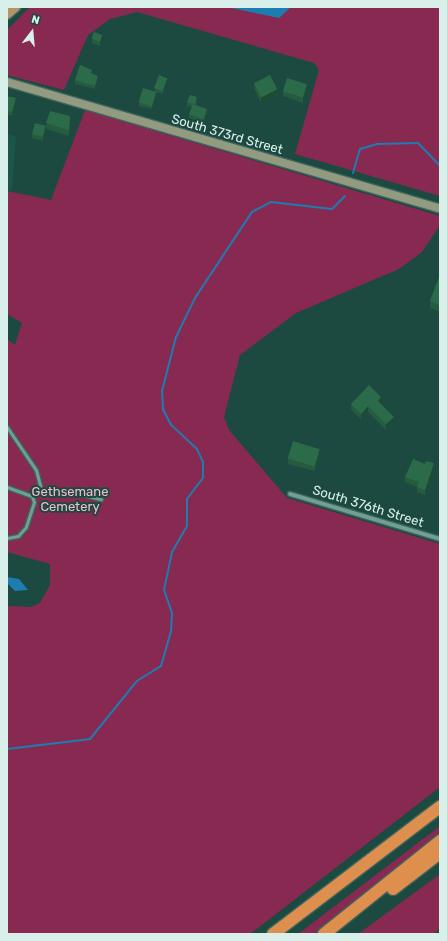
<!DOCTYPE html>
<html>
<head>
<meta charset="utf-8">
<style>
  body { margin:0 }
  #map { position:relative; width:447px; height:941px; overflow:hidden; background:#1c4940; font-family:Rubik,sans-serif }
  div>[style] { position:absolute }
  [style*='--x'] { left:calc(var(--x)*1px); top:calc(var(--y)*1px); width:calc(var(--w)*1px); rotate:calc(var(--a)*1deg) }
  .built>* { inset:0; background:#1c554a }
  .green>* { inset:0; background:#882952 }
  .water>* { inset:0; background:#1e7db0 }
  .stream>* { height:2px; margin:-1px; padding:0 1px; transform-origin:1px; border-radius:1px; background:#1e7db0 }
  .roads { filter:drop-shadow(1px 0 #3d655d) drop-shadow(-1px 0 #3d655d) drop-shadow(0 1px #3d655d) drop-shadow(0 -1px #3d655d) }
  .lane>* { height:3px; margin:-1.5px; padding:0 1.5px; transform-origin:1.5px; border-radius:1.5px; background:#719f94 }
  .street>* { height:4px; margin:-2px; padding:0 2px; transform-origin:2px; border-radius:2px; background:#719f94 }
  .secondary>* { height:8px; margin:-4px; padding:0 4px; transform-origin:4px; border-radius:4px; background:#929a7f }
  .primary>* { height:10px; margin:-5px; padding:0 5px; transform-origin:5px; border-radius:5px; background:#b2956a }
  .highway>* { height:12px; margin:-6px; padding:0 6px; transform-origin:6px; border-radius:6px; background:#de8f4e }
  .wall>* { inset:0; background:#255c40 }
  .shaded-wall>* { inset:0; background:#1e4b34 }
  .building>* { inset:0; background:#2b6b4a; transform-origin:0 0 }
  span { translate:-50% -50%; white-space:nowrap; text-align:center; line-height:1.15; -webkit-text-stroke:4px #1c4940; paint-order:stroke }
  .street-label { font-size:13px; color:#d9f0ea }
  .park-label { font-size:13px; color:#f5bcce }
  .frame { position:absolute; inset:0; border:8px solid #d9f0ea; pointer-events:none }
  .north { position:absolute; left:12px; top:12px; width:40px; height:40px; -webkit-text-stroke:3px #1c4940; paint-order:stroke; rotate:16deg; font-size:11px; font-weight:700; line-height:16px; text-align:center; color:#d9f0ea }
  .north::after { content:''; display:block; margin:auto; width:14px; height:18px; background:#d9f0ea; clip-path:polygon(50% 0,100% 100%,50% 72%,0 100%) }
</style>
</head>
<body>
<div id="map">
  <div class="built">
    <i style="clip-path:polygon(7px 133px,16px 137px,12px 190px,7px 191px)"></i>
  </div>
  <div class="green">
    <i style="clip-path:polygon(30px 7px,440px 7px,440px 196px,295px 154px,319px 70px,314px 63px,137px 12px,110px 19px,88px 35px,64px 90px,7px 75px,7px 30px)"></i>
    <i style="clip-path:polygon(85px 110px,440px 216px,440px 225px,422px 252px,399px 269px,296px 313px,240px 355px,224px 417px,229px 430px,287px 498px,440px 544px,440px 787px,250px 934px,7px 934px,7px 606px,31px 607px,40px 603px,50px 585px,50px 564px,7px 552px,7px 339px,15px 345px,22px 323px,7px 314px,7px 191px,51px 200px)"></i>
    <i style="clip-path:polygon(440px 826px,440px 835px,314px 934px,298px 934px)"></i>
    <i style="clip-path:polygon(440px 874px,440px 928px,434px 934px,358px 934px)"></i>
  </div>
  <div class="water">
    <i style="clip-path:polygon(227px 7px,291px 7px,279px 18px)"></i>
    <i style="clip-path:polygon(7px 577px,19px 579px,28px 590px,15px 591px,8px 584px)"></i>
  </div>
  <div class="stream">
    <i style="--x:353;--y:173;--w:25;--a:-74"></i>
    <i style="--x:360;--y:149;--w:18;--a:-16"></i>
    <i style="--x:377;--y:144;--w:41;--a:-1.4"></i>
    <i style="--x:418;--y:143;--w:32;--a:46"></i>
    <i style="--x:7;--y:749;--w:84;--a:-6.9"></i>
    <i style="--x:90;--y:739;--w:75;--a:-51"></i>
    <i style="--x:137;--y:681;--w:28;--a:-32"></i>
    <i style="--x:161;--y:666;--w:35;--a:-74"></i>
    <i style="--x:171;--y:632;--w:19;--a:-87"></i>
    <i style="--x:172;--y:613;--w:24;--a:-109"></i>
    <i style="--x:164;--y:590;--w:39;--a:-78"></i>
    <i style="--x:172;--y:552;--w:30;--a:-60"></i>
    <i style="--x:187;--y:526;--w:27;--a:-90"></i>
    <i style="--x:187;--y:499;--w:26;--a:-53"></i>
    <i style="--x:203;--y:478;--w:16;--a:-90"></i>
    <i style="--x:203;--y:462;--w:14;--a:-115"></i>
    <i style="--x:197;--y:449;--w:35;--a:-137"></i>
    <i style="--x:171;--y:425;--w:18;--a:-117"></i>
    <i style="--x:163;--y:409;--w:18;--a:-93"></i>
    <i style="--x:162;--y:391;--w:56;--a:-75.5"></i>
    <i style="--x:176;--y:337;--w:43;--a:-64"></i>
    <i style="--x:195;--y:298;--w:103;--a:-56.5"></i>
    <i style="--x:252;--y:212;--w:21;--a:-28"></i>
    <i style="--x:271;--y:202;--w:61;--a:6.5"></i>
    <i style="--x:332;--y:209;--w:18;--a:-45"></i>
  </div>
  <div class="roads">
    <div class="lane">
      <i style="--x:7;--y:427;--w:52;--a:56"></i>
      <i style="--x:36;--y:470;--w:20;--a:75"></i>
      <i style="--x:41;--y:489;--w:11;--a:142"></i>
      <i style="--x:7;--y:487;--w:27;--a:20"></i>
      <i style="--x:32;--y:496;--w:6;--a:72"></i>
      <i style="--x:34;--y:502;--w:26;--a:108"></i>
      <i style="--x:26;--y:527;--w:12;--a:132"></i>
      <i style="--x:18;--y:536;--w:11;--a:170"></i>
      <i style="--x:41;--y:489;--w:31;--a:6"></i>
      <i style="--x:72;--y:492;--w:30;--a:14"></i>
    </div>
    <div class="street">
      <i style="--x:290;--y:494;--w:157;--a:16.7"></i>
    </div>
    <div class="secondary">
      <i style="--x:7;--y:82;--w:451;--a:16.3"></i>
    </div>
    <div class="primary">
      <i style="--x:7;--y:14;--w:11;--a:-41"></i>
    </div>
    <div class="highway">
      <i style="--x:393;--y:889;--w:59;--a:-37.5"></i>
      <i style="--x:273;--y:934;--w:210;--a:-37.3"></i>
      <i style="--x:324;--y:934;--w:149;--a:-38.7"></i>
    </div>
  </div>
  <div class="wall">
    <i style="clip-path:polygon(102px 38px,100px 46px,92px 43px,92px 39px)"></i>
    <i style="clip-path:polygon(92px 74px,98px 80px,95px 89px,75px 84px,75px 80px)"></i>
    <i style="clip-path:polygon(167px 82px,163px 94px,155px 92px,155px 88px)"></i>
    <i style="clip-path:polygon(254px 83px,277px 95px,261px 103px,254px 88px)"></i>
    <i style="clip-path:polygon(307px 90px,303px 103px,283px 96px,283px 91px)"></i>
    <i style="clip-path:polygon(7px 96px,16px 102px,12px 116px,7px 114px)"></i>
    <i style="clip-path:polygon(156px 96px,152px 109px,139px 106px,139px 102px)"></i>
    <i style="clip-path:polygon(197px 100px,196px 105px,207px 113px,204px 123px,189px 118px,189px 114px,192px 107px,187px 106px,187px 102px)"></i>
    <i style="clip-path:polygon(70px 116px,69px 136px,46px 129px,46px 123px)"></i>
    <i style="clip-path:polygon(46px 130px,43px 141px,32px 138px,32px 134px)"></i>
    <i style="clip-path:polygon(440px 278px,440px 312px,430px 308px,430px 301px)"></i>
    <i style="clip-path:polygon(380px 403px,394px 422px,386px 430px,368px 412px,361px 419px,351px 409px,351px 404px,381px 403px)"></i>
    <i style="clip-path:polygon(320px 454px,315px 471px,288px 464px,288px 458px)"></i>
    <i style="clip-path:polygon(434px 469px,425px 495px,417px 492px,417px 487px,405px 482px,405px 477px)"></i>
  </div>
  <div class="shaded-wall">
    <i style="clip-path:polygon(102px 35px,102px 38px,100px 46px,100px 42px)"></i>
    <i style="clip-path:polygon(98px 76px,98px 80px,95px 89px,95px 86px)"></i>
    <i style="clip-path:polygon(167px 78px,167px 82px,163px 94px,163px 91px)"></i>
    <i style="clip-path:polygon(307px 84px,307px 90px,303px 103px,303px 97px)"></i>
    <i style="clip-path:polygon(277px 89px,277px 95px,261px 103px,261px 97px)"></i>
    <i style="clip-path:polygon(156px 92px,156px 96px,152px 109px,152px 106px)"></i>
    <i style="clip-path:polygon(16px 98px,16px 102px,12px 116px,12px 112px)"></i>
    <i style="clip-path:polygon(207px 109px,207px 113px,204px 123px,204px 119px)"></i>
    <i style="clip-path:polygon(46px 126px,46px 130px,43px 141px,43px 137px)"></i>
    <i style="clip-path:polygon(381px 397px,381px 403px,378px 406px,378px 401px)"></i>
    <i style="clip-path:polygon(368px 406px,368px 412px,361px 419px,361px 414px)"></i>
    <i style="clip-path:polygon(394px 417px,394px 422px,386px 430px,386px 424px)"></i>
    <i style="clip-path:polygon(320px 449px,320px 454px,315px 471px,315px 466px)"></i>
    <i style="clip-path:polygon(434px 463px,434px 469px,425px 495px,425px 490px)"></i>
  </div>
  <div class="building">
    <i style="left:94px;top:32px;width:9px;height:7px;rotate:21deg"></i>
    <i style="clip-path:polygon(80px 65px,92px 70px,91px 73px,98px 76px,95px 86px,75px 80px)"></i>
    <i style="left:159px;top:75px;width:9px;height:14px;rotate:21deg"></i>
    <i style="left:270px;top:75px;width:16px;height:18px;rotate:63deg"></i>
    <i style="left:287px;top:78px;width:21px;height:14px;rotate:17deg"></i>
    <i style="left:143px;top:88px;width:14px;height:15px;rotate:17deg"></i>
    <i style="clip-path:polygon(190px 95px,197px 97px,195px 104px,187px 102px)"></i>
    <i style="clip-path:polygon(7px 96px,16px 98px,12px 112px,7px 111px)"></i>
    <i style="left:193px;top:104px;width:15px;height:11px;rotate:20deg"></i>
    <i style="clip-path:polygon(50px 111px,70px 116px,69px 130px,46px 123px)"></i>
    <i style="left:35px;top:123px;width:11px;height:11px;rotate:15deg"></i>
    <i style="clip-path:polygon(439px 277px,440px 278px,440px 305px,430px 301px)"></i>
    <i style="clip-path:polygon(369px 385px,381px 397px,378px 401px,394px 417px,386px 424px,368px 406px,361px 414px,351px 404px)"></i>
    <i style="left:293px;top:441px;width:28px;height:18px;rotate:17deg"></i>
    <i style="clip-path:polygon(413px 459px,425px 464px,426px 461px,434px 463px,425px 490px,417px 487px,419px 482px,405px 477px)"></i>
  </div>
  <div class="street-label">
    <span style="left:227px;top:135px;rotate:16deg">South 373rd Street</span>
    <span style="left:368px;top:507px;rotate:17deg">South 376th Street</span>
  </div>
  <div class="park-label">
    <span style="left:70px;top:500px">Gethsemane<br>Cemetery</span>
  </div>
  <div class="frame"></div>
  <div class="north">N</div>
</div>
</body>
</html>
